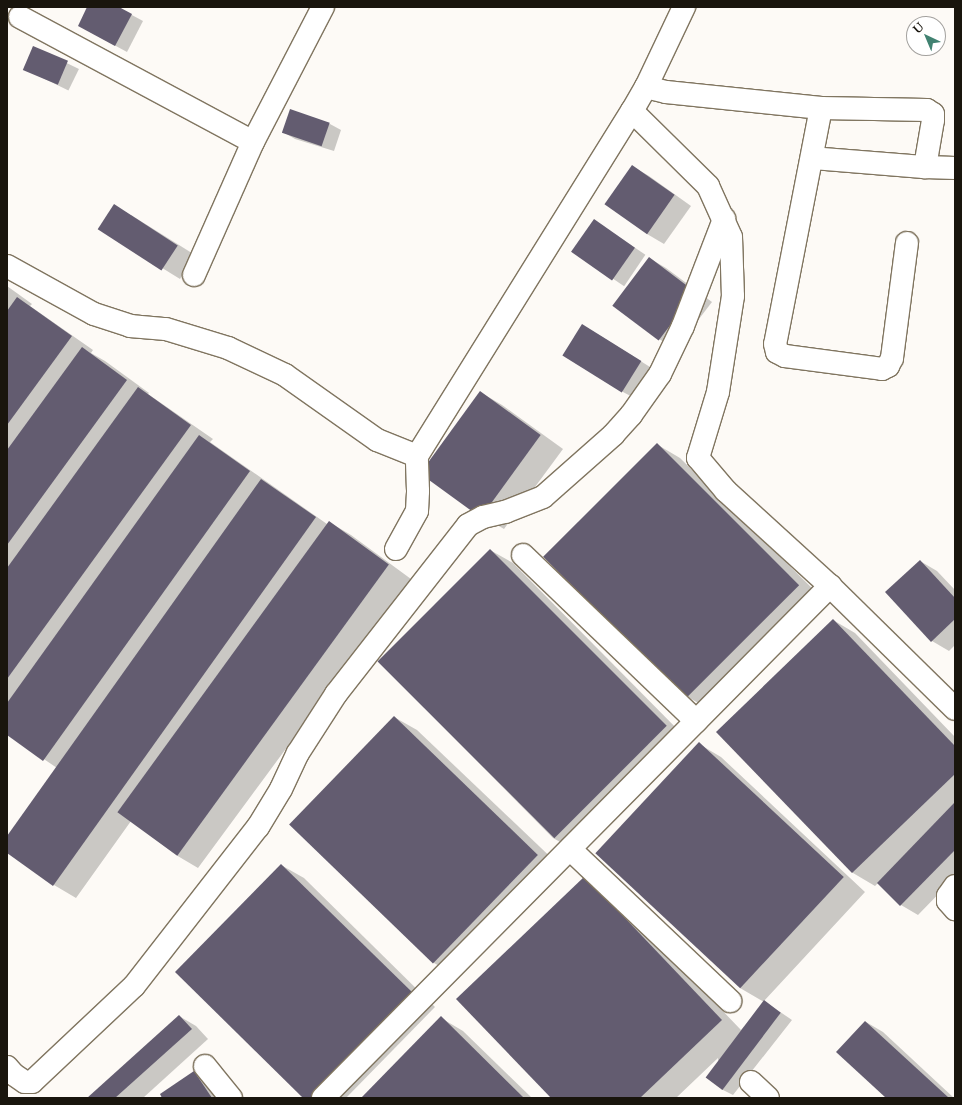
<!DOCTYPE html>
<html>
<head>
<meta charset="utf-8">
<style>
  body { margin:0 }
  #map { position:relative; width:962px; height:1105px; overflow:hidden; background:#fdfaf6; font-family:"Libre Baskerville",serif }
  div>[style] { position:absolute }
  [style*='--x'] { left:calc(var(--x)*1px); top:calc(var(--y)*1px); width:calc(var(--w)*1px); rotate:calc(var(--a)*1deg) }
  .shadow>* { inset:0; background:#0003; transform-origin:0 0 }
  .building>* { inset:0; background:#635c70; transform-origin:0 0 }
  .roads { filter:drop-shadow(1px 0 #807560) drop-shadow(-1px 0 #807560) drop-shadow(0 1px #807560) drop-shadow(0 -1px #807560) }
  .minor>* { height:22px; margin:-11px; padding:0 11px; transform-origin:11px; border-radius:11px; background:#fff }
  span { translate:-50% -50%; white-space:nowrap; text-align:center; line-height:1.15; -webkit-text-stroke:4px #fff; paint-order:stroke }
  .frame { position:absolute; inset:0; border:8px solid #19150d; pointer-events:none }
  .north { position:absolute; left:906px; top:16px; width:40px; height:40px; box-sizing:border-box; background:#fff; border:1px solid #a3a19e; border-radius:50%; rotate:316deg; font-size:11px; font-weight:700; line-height:16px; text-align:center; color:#19150d }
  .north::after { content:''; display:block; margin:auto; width:14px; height:18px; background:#418271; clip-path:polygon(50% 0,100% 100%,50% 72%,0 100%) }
</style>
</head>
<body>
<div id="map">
  <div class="shadow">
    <i style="clip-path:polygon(89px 7px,117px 7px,143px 21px,127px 52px,90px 32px)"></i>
    <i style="left:34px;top:47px;width:50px;height:24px;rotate:26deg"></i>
    <i style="clip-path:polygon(291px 111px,330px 124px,341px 130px,334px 151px,295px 139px,283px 132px)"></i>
    <i style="clip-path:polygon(632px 166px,649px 176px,691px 206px,664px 244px,647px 234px)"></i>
    <i style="clip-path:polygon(131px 215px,195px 255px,180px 279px,99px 229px)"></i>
    <i style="left:594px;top:220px;width:62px;height:38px;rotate:34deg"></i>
    <i style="clip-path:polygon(649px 258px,666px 268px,712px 302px,676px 349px,659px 339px,614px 305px)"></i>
    <i style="clip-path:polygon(7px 286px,32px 304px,30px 306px,93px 350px,91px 353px,105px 361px,149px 393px,148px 394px,213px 439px,210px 442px,327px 524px,329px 522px,351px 535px,411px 579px,198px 868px,176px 855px,131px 821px,76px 898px,54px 885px,7px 852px,7px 838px,57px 768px,7px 734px)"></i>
    <i style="clip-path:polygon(599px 335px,658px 372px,640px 401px,623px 392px)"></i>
    <i style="clip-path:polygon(480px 392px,502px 405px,563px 449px,504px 529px,482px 516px)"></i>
    <i style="clip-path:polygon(658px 445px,680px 458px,821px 597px,710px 710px,688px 697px)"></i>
    <i style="clip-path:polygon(490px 550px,513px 563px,688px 740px,576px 851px,553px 838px,378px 661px)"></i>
    <i style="clip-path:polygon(920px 561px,937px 571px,955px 590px,955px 645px,949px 651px,932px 641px)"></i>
    <i style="clip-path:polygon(833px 620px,855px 633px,955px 737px,955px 877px,918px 915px,901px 905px,878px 883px,875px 886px,853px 873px,717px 732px)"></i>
    <i style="clip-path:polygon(394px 717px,417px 730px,561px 867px,457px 976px,434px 963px)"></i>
    <i style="clip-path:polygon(699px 744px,721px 757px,865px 892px,764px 1001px,792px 1020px,733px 1095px,721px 1089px,718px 1058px,676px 1098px,552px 1098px,607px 890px,741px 1030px,764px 1002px,740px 988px)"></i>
    <i style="clip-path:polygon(281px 865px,304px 878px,435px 1007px,346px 1098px,304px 1098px)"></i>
    <i style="clip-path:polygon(179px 1016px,196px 1026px,208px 1039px,143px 1098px,89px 1098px)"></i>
    <i style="clip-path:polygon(441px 1018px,463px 1031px,532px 1098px,362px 1098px)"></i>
    <i style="clip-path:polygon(866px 1022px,883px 1032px,954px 1098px,887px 1098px)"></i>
    <i style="clip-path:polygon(194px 1072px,206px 1079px,218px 1098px,163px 1098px)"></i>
  </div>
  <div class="building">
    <i style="clip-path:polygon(87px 7px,119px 7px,132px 14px,115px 46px,78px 26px)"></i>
    <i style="left:33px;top:46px;width:38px;height:26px;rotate:23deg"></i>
    <i style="left:290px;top:109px;width:42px;height:25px;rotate:19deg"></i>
    <i style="left:632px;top:165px;width:52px;height:48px;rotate:35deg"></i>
    <i style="left:114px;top:204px;width:76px;height:30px;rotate:33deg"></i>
    <i style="left:594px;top:219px;width:50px;height:40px;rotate:35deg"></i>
    <i style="left:649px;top:257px;width:58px;height:61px;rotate:37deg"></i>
    <i style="clip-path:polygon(17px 297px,72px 336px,7px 425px,7px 311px)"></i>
    <i style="left:582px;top:324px;width:70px;height:37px;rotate:32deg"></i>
    <i style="clip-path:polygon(82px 347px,127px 380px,7px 545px,7px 450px)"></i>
    <i style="clip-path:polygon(138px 387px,191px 425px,7px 679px,7px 568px)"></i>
    <i style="left:480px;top:391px;width:75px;height:102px;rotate:36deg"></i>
    <i style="clip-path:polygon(199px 435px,250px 471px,43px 761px,7px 735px,7px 703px)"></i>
    <i style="left:657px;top:443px;width:201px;height:161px;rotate:45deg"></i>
    <i style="clip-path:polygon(261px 479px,316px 517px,53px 886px,7px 853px,7px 836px)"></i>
    <i style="left:329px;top:521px;width:74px;height:360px;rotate:36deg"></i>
    <i style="left:490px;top:549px;width:250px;height:159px;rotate:45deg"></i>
    <i style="clip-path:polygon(920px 560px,955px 598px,955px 619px,931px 642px,885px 592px)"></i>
    <i style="clip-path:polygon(833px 619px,955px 746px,955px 774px,852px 873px,716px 732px)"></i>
    <i style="left:394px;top:716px;width:200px;height:151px;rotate:44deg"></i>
    <i style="left:699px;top:742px;width:198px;height:152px;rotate:43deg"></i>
    <i style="clip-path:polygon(955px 802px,955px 850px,900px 906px,877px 883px)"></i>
    <i style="clip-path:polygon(281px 864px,414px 994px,311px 1098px,303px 1098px,175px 972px)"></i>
    <i style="clip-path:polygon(585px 876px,722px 1020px,640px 1098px,551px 1098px,456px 999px)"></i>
    <i style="left:764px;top:1000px;width:21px;height:97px;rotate:37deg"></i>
    <i style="clip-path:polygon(179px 1015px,192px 1029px,115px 1098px,87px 1098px)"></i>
    <i style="clip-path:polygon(441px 1016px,524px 1098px,361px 1098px)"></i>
    <i style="clip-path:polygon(865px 1021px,949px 1098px,886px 1098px,836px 1052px)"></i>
    <i style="clip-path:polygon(194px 1071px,212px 1098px,162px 1098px,160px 1094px)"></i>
  </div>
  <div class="roads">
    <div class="minor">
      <i style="--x:20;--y:17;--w:264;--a:28.2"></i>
      <i style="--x:646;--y:87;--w:21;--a:14"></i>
      <i style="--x:666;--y:92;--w:156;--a:5.9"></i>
      <i style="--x:821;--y:108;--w:106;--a:1.1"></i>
      <i style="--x:927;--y:110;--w:7;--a:34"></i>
      <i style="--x:933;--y:114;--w:6;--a:90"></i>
      <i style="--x:933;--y:120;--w:48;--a:99.7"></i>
      <i style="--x:925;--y:167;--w:30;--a:2"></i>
      <i style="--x:821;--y:108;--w:240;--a:101"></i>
      <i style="--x:775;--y:344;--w:8;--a:76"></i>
      <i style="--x:777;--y:352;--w:9;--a:27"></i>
      <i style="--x:785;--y:356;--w:98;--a:7.6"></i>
      <i style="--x:882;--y:369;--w:7;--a:-27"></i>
      <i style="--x:888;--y:366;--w:9;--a:-63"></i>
      <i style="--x:892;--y:358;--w:116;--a:-82.6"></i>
      <i style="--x:632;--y:111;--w:107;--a:44.6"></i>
      <i style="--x:708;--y:186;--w:56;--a:65.7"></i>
      <i style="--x:731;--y:237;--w:59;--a:88.1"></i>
      <i style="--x:733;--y:296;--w:97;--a:98.9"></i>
      <i style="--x:718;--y:392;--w:69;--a:106.9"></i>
      <i style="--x:698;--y:458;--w:43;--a:49.7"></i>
      <i style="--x:726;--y:491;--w:141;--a:42.4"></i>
      <i style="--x:830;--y:586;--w:175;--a:44.5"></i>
      <i style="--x:812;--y:158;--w:113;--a:4.6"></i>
      <i style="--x:7;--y:266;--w:99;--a:28.9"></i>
      <i style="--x:94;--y:314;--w:38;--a:18"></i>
      <i style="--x:130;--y:326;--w:36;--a:5"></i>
      <i style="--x:166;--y:329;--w:65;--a:17"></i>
      <i style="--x:228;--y:348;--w:63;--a:25.3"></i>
      <i style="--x:285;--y:375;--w:113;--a:35.2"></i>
      <i style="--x:377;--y:440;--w:43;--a:21.8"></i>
      <i style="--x:194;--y:275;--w:145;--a:-66.1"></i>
      <i style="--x:253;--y:142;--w:152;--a:-62.6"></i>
      <i style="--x:396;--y:549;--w:43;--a:-61.1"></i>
      <i style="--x:417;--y:511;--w:20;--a:-87"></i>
      <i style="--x:418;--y:491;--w:35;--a:-92"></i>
      <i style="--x:417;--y:456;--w:407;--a:-58.1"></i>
      <i style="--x:632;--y:111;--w:28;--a:-60"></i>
      <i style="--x:646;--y:87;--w:89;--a:-64.6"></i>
      <i style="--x:523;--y:555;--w:240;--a:43.8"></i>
      <i style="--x:570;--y:849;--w:221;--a:43.5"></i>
      <i style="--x:955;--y:886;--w:12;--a:125"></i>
      <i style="--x:948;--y:896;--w:5;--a:90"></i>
      <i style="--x:948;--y:901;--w:11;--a:49"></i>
      <i style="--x:205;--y:1066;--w:41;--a:50.9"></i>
      <i style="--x:7;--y:1067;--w:9;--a:49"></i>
      <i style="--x:13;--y:1074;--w:14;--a:34"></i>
      <i style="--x:25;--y:1082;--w:7;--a:0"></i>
      <i style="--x:32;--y:1082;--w:140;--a:-43.3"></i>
      <i style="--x:134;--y:986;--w:202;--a:-52.1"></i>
      <i style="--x:258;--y:827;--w:44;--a:-58.8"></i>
      <i style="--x:281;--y:789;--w:40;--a:-65"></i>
      <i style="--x:298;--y:753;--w:70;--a:-57.2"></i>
      <i style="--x:336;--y:694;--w:214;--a:-52"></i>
      <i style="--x:468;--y:525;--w:17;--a:-28"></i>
      <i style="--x:483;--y:517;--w:23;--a:-13"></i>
      <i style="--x:505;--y:512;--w:41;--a:-21.5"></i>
      <i style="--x:543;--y:497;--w:94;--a:-41.5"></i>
      <i style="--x:613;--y:435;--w:27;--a:-48"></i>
      <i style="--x:631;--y:415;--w:50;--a:-54.7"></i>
      <i style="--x:660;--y:374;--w:53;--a:-64.4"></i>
      <i style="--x:683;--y:326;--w:115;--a:-69"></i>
      <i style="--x:751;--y:1082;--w:23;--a:43"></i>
      <i style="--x:323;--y:1098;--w:721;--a:-45.28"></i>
    </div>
  </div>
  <div class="frame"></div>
  <div class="north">U</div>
</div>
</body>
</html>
